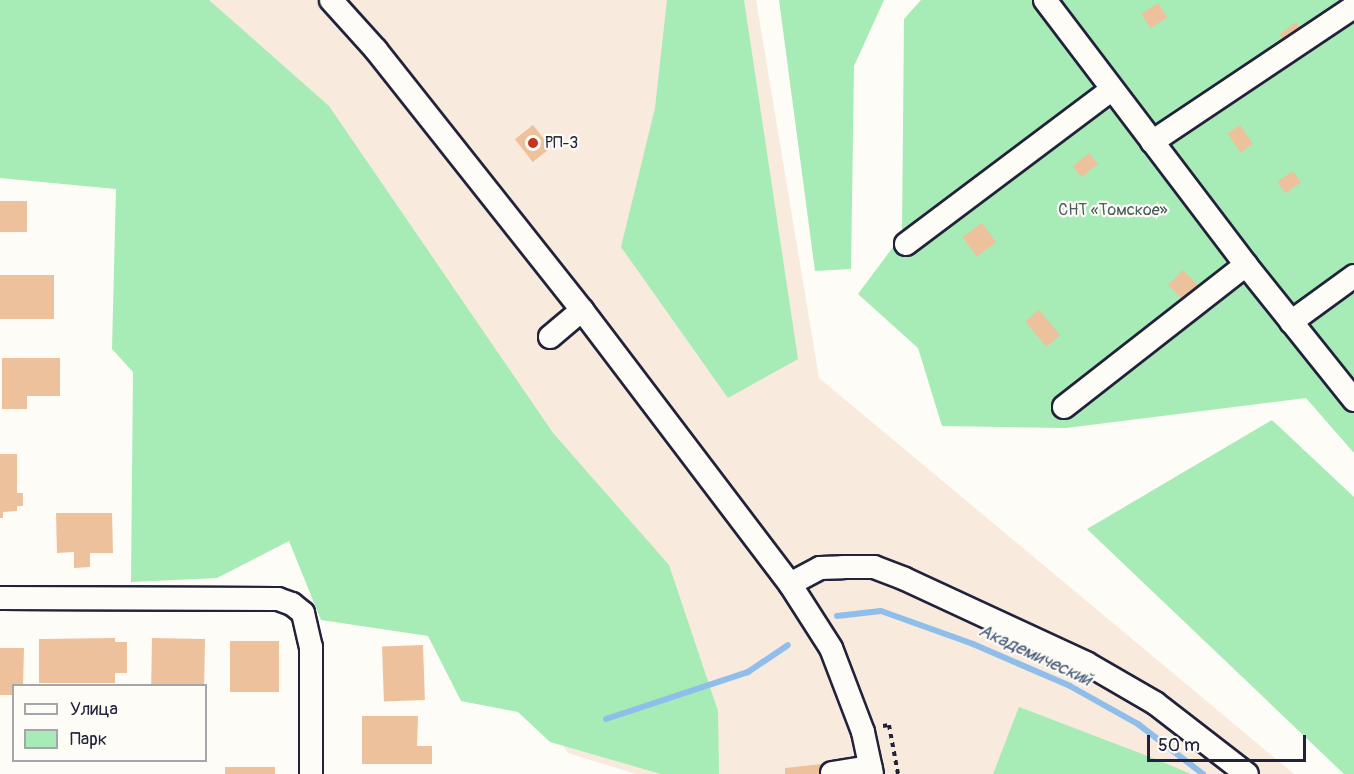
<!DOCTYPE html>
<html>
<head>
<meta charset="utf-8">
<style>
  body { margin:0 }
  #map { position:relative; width:1354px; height:774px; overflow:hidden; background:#fdfcf7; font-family:Pangolin,sans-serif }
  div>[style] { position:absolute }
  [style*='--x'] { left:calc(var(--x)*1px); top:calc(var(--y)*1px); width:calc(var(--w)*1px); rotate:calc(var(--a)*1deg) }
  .built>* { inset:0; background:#f8eadc }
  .green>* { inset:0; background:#a7ebb6 }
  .stream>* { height:6px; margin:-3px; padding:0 3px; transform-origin:3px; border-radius:3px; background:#8fbeea }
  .building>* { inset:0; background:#edc19c; transform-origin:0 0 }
  .path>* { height:4px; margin-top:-2px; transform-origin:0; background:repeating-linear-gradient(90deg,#22223b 0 4.5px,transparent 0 9px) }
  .roads { filter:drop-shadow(2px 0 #22223b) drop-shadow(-2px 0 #22223b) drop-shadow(0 2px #22223b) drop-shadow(0 -2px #22223b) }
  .minor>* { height:22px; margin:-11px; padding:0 11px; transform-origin:11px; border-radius:11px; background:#fdfcf7 }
  .dots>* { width:16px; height:16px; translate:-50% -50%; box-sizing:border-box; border:3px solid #fdfcf7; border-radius:50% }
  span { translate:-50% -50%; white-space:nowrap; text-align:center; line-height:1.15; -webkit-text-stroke:4.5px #fdfcf7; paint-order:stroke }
  .poi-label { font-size:16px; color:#22223b }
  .left { translate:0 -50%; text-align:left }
  .park-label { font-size:16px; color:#4a5e60 }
  .water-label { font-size:18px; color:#485978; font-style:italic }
  .legend { position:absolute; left:12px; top:684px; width:195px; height:78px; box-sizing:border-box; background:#fdfcf7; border:2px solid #a5a5ac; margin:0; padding:8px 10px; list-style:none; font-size:18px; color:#22223b }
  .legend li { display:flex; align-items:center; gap:12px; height:30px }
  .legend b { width:30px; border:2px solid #a5a5ac }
  .scale { position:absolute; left:1147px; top:735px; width:159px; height:27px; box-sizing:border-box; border:3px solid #22223b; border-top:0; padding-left:8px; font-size:18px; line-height:21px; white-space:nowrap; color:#22223b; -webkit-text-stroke:4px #fdfcf7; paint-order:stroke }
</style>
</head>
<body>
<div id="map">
  <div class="built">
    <i style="clip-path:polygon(88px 0,756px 0,819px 378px,1294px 774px,636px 774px,568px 753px)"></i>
  </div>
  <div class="green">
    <i style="clip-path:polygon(0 0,209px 0,329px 106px,553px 433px,669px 565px,718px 711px,719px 774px,661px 774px,550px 742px,518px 712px,461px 701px,428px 636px,321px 620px,289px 541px,217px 578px,131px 582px,133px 372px,112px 349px,116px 189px,0 178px)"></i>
    <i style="clip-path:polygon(667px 0,744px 0,798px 359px,728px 398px,621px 247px,655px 108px)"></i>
    <i style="clip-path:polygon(779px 0,884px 0,854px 66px,851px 269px,815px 271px)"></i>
    <i style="clip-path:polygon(921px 0,1354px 0,1354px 453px,1306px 398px,1066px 428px,942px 426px,918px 348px,858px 294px,902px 235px,904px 19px)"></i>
    <i style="clip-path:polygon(1272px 420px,1354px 497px,1354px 774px,1344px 774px,1087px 529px)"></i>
    <i style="clip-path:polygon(1019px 707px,1158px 760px,1191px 774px,993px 774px)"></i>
  </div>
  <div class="stream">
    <i style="--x:837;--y:616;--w:44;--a:-6.5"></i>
    <i style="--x:881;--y:611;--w:98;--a:19.7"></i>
    <i style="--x:973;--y:644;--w:106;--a:23.4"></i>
    <i style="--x:1070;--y:686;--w:78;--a:29.2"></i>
    <i style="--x:1138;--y:724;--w:82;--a:37.6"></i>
    <i style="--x:606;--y:719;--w:150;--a:-18.3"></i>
    <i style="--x:748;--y:672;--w:48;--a:-34"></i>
  </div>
  <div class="building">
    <i style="left:1158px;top:3px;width:17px;height:20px;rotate:57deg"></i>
    <i style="left:1296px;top:22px;width:15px;height:21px;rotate:53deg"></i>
    <i style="left:533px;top:125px;width:29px;height:23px;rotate:52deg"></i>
    <i style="left:1240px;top:125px;width:23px;height:15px;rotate:56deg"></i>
    <i style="left:1089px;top:153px;width:14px;height:21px;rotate:51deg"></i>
    <i style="left:1293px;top:171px;width:14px;height:19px;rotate:56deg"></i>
    <i style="left:0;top:201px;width:27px;height:31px"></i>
    <i style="left:982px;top:223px;width:24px;height:24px;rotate:54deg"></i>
    <i style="left:1183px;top:270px;width:23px;height:21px;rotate:45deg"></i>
    <i style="left:0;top:275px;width:54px;height:44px"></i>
    <i style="left:1039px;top:310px;width:33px;height:18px;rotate:50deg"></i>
    <i style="clip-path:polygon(2px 358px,60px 358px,60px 396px,27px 396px,27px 409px,2px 409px)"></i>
    <i style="clip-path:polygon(0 454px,17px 454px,17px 493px,23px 493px,23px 506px,17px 506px,17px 511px,3px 512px,3px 518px,0 518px)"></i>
    <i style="clip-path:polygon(56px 513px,112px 513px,113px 553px,90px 553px,90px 567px,74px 568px,74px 552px,57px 553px)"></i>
    <i style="clip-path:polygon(115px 638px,115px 642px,127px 642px,127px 673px,115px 673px,115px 683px,39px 683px,39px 639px)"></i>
    <i style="left:152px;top:638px;width:53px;height:48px;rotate:1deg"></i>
    <i style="left:230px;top:641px;width:49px;height:51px"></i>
    <i style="left:423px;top:645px;width:55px;height:41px;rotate:88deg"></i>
    <i style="clip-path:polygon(0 648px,24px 648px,23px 686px,14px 686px,14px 695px,0 695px)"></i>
    <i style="clip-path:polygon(362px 716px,418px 716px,417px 746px,432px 746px,432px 764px,362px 764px)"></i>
    <i style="clip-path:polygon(822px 764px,823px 774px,785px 774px,785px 768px)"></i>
    <i style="left:225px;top:767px;width:50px;height:7px"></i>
  </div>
  <div class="path">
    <i style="--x:883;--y:726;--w:6;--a:-9"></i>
    <i style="--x:889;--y:725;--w:50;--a:79.6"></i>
  </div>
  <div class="roads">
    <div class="minor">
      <i style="--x:331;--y:0;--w:67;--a:48"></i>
      <i style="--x:376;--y:50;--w:332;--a:51.6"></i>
      <i style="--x:582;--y:310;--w:344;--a:52.8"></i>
      <i style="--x:790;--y:584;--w:76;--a:57.4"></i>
      <i style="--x:831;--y:648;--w:90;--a:69.1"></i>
      <i style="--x:863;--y:732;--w:43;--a:77.9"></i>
      <i style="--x:1045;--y:0;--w:333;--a:52.8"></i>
      <i style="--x:1246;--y:265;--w:173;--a:51.3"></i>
      <i style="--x:1152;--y:142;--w:243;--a:-33.8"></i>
      <i style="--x:906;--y:244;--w:256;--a:-36.9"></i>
      <i style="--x:1291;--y:322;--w:78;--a:-36.1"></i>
      <i style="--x:550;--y:337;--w:42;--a:-40.2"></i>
      <i style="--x:1064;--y:407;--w:231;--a:-38"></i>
      <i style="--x:790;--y:584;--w:34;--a:-28"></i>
      <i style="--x:820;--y:568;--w:23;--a:-2"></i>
      <i style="--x:843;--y:567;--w:31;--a:0"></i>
      <i style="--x:874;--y:567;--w:33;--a:21"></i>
      <i style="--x:905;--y:579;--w:200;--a:24.9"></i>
      <i style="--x:1086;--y:663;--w:80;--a:30.1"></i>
      <i style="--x:1155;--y:703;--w:116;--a:37.7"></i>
      <i style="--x:0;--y:598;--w:278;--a:0.2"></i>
      <i style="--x:278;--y:599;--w:15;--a:20"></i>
      <i style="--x:292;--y:604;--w:14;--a:39"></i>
      <i style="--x:303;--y:613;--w:35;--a:77"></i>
      <i style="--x:311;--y:647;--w:127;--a:90"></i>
      <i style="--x:832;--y:773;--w:39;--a:-9"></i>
    </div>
  </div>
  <div class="dots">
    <i style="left:533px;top:143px;background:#c8321e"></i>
  </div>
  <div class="poi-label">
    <span class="left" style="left:545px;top:143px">РП-3</span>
  </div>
  <div class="park-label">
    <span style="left:1113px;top:210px">СНТ «Томское»</span>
  </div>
  <div class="water-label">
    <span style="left:1035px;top:656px;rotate:25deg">Академический</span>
  </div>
  <ul class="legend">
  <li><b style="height:8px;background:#fdfcf7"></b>Улица</li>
  <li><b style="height:16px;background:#a7ebb6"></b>Парк</li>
  </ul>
  <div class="scale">50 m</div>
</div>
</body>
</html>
